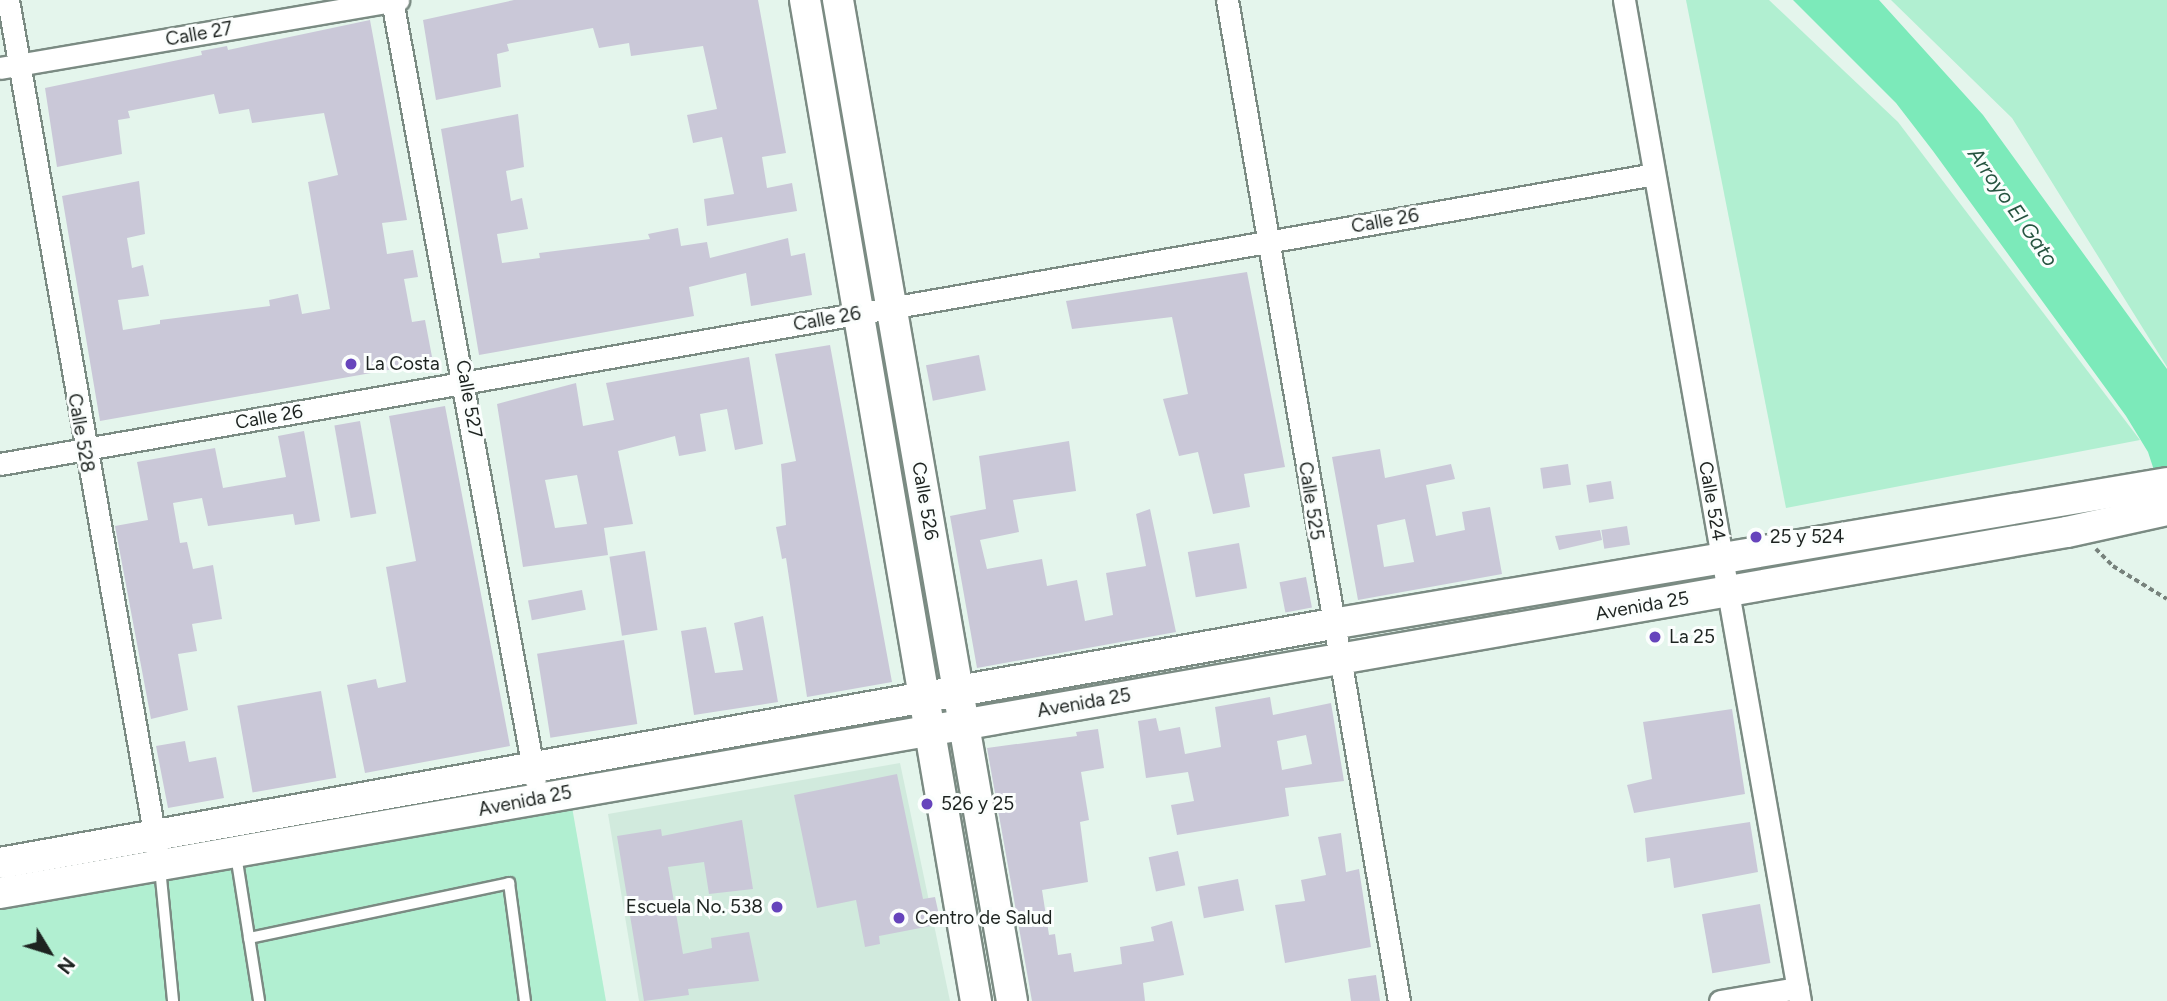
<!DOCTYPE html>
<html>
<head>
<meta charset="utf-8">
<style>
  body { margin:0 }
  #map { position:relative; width:2167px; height:1001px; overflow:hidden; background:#e4f5ec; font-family:Figtree,sans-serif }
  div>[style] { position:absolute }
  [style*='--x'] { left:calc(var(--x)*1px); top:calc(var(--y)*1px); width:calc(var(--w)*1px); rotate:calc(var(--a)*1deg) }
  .built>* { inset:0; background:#d1eadd }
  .green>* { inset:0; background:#b1efd1 }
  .water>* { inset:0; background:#7ceaba }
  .building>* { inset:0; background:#cac8d8; transform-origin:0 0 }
  .path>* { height:3.5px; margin-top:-1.75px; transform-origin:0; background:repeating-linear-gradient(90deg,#77827c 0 5px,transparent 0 8.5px) }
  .roads { filter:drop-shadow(2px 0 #7b8b83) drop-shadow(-2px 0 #7b8b83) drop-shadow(0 2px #7b8b83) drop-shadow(0 -2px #7b8b83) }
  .service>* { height:10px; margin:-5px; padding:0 5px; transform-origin:5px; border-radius:5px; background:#fff }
  .minor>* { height:21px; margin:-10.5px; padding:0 10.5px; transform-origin:10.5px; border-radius:10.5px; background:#fff }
  .secondary>* { height:30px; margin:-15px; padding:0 15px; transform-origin:15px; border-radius:15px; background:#fff }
  .dots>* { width:19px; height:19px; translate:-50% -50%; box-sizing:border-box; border:4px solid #fbfefd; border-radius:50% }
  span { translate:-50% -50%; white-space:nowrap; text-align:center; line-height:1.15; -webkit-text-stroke:6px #fbfefd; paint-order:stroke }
  .street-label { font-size:19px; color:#1d2320 }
  .poi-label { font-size:19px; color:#1d2320 }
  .left { translate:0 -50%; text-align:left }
  .right { translate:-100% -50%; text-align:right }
  .water-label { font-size:21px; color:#265440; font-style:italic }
  .north { position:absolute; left:14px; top:917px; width:70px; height:70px; -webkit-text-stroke:5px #fbfefd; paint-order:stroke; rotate:128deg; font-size:19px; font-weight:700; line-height:28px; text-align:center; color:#1d2320 }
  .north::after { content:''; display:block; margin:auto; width:24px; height:32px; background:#1d2320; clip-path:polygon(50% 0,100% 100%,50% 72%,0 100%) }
</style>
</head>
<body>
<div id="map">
  <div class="built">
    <i style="clip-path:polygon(900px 763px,950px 1001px,639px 1001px,608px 814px)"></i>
  </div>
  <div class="green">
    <i style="clip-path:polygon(1686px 0,1769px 0,1898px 122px,2140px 440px,1786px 508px)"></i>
    <i style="clip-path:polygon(1891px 0,2167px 0,2167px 367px,2012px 118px)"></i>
    <i style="clip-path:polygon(572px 807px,606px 1001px,0 1001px,0 906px)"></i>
  </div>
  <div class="water">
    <i style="clip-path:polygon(1793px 0,1879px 0,1983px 115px,2167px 369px,2167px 510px,2148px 452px,2126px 416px,1933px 151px,1896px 103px)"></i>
  </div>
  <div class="building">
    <i style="clip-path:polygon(514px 0,758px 0,786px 153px,762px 157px,767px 188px,792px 183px,797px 211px,707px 226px,704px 199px,734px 194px,722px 137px,693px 143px,687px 115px,717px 109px,703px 46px,631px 56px,629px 43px,599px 48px,593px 28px,507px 44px,509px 51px,497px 54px,501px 87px,436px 100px,423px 20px)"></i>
    <i style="clip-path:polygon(370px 20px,407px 220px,382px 223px,387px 254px,413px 250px,418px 277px,404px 279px,412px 322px,425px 320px,433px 362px,100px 421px,62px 196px,139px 181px,145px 234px,127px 238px,132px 268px,143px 265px,149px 296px,118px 300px,123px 330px,160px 324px,160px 320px,270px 306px,269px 300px,298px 294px,302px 314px,330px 309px,308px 182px,338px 175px,324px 113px,252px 123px,249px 109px,219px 114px,214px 94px,128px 111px,130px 118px,118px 120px,122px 154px,57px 167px,45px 88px,202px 55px,201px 51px,227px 46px,228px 50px)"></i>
    <i style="clip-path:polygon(518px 114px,524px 167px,506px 171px,511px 201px,522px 198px,528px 229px,497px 234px,502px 263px,540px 258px,539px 253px,650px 239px,648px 234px,678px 228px,681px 246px,707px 242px,710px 258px,788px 238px,791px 256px,805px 253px,812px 295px,751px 306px,746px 273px,689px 287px,694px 316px,479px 355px,441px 129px)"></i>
    <i style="clip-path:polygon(1247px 272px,1285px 467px,1244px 474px,1250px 507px,1213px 514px,1198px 452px,1179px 456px,1163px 399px,1188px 394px,1172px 317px,1072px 329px,1066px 301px)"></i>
    <i style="clip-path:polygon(830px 345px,892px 682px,807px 697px,786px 558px,782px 559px,776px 527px,786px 525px,781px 464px,796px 461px,775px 354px)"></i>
    <i style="left:979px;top:355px;width:36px;height:54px;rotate:79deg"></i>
    <i style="clip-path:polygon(evenodd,749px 357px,763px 444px,735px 450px,727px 409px,700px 414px,706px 451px,679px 456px,675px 436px,618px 451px,633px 524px,604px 528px,608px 555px,523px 567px,497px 404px,576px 383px,583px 426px,614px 420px,606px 383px,749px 357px,577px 475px,587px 524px,555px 528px,545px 480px,577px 475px)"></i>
    <i style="clip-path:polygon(445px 406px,510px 746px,365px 773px,347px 685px,376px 679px,378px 688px,406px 682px,386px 567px,416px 561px,389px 416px)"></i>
    <i style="left:360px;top:421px;width:94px;height:26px;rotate:80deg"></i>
    <i style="clip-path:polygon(304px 431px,320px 521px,295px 525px,293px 514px,208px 526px,202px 498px,173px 503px,180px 543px,187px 542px,193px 569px,213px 565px,222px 619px,192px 624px,197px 651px,178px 654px,188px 710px,151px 719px,115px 526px,148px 520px,137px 462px,215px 448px,223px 488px,286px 477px,278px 436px)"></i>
    <i style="clip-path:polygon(1069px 441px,1076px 491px,1013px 500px,1019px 532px,980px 540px,987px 569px,1042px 559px,1047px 586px,1077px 580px,1085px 621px,1113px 615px,1106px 573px,1146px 566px,1136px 514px,1150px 509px,1176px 632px,977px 668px,950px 516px,986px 509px,979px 456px)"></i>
    <i style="clip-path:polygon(evenodd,1380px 449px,1385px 478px,1451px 464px,1455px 479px,1426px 485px,1436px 536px,1465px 530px,1462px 512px,1490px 507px,1502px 574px,1358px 600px,1332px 457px,1380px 449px,1405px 519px,1414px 562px,1384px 567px,1377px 525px,1405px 519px)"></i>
    <i style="left:1568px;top:464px;width:21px;height:28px;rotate:82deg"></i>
    <i style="left:1611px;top:481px;width:18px;height:25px;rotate:81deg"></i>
    <i style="left:1627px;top:526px;width:19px;height:26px;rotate:81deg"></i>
    <i style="clip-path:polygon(1600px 530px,1602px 540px,1559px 550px,1555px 536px)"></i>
    <i style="left:1239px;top:543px;width:46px;height:52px;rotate:80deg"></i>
    <i style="left:645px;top:551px;width:80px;height:36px;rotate:81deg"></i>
    <i style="left:1306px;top:577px;width:31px;height:27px;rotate:79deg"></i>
    <i style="left:582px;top:590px;width:20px;height:55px;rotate:79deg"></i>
    <i style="clip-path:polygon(763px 616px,778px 702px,694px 715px,681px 631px,706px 627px,715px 673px,743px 670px,734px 623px)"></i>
    <i style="left:624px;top:640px;width:85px;height:88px;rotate:81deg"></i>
    <i style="left:321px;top:691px;width:88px;height:85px;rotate:80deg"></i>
    <i style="clip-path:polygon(evenodd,1270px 697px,1273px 715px,1331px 703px,1344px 781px,1285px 788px,1289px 816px,1177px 835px,1171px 805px,1194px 801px,1188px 772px,1146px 778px,1138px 721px,1156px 718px,1159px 731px,1180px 727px,1185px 754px,1221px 747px,1215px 707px,1270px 697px,1306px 735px,1312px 764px,1282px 770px,1277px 741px,1306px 735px)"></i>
    <i style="clip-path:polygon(1732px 709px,1745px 794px,1634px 813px,1627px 785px,1652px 779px,1643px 722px)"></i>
    <i style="clip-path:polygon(1098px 729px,1104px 768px,1081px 772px,1089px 820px,1080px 822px,1088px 882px,1042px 890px,1049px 935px,1055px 934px,1058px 955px,1071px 953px,1074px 972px,1122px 964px,1120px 947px,1154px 941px,1151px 927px,1172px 921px,1184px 975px,1143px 983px,1145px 1001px,1032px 1001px,987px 748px,1077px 736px,1076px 732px)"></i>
    <i style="clip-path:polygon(185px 741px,189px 762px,216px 757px,224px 798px,168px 808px,156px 746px)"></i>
    <i style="clip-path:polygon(897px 774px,923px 899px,935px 897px,941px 924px,879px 936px,880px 944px,865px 947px,856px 900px,817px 908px,794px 795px)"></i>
    <i style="clip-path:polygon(742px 820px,753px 889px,709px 894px,704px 862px,668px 867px,683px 954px,712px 948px,711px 938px,749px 932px,759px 981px,688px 989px,689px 995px,644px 1001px,617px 836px,661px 829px,662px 836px)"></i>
    <i style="clip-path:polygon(1750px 822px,1758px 872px,1674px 888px,1670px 858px,1647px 862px,1645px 838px)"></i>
    <i style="clip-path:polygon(1341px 833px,1346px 872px,1359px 869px,1371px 947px,1285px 963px,1275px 905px,1305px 901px,1301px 880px,1326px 875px,1318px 837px)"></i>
    <i style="left:1178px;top:851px;width:35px;height:30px;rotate:78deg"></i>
    <i style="left:1238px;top:879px;width:32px;height:41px;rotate:79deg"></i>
    <i style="left:1760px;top:904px;width:60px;height:59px;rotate:80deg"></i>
    <i style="clip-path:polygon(1376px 975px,1380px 1001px,1351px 1001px,1348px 979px)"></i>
  </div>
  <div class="path">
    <i style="--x:2096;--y:549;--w:24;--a:45"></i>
    <i style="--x:2113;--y:566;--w:63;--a:31.4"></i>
  </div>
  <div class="roads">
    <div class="service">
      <i style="--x:236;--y:855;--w:148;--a:81"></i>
      <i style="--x:160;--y:868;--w:134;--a:84.4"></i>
      <i style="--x:249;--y:938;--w:266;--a:-11.9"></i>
      <i style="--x:509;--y:883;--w:119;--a:82.3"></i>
    </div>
    <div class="minor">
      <i style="--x:8;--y:0;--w:862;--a:80.05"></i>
      <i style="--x:392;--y:0;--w:792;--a:79.6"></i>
      <i style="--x:1227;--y:0;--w:1016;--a:80.25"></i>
      <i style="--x:1624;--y:0;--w:1016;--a:80.03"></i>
      <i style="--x:0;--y:68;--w:404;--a:-9.7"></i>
      <i style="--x:0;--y:464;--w:1679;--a:-9.94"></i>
      <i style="--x:1720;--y:1001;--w:79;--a:-9.5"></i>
    </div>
    <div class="secondary">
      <i style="--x:805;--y:0;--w:1016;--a:80.31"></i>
      <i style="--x:838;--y:0;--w:1016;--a:80.14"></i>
      <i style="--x:0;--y:863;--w:1353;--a:-10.17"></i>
      <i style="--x:1332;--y:624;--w:847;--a:-9.58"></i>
      <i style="--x:0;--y:893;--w:2098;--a:-9.91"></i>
      <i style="--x:2067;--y:532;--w:102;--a:-12.4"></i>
    </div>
  </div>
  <div class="dots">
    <i style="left:351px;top:364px;background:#6644bc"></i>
    <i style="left:1756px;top:537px;background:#6644bc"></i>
    <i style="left:1655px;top:637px;background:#6644bc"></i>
    <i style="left:927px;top:804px;background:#6644bc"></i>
    <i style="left:777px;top:907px;background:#6644bc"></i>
    <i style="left:899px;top:918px;background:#6644bc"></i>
  </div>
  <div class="street-label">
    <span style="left:199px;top:34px;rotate:-10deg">Calle 27</span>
    <span style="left:1385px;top:221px;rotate:-10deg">Calle 26</span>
    <span style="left:827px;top:319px;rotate:-10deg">Calle 26</span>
    <span style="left:469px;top:399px;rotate:80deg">Calle 527</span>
    <span style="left:269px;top:417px;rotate:-10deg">Calle 26</span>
    <span style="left:81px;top:433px;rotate:80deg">Calle 528</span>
    <span style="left:925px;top:501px;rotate:80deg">Calle 526</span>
    <span style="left:1311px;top:501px;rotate:81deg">Calle 525</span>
    <span style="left:1712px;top:501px;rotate:80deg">Calle 524</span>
    <span style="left:1642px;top:606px;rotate:-10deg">Avenida 25</span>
    <span style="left:1084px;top:703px;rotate:-10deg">Avenida 25</span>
    <span style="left:525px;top:801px;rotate:-11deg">Avenida 25</span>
  </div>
  <div class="poi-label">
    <span class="left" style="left:365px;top:364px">La Costa</span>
    <span class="left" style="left:1770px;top:537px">25 y 524</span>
    <span class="left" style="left:1669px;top:637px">La 25</span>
    <span class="left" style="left:941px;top:804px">526 y 25</span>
    <span class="right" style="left:763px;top:907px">Escuela No. 538</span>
    <span class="left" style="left:915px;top:918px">Centro de Salud</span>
  </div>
  <div class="water-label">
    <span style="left:2013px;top:207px;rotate:55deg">Arroyo El Gato</span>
  </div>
  <div class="north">N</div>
</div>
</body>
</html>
